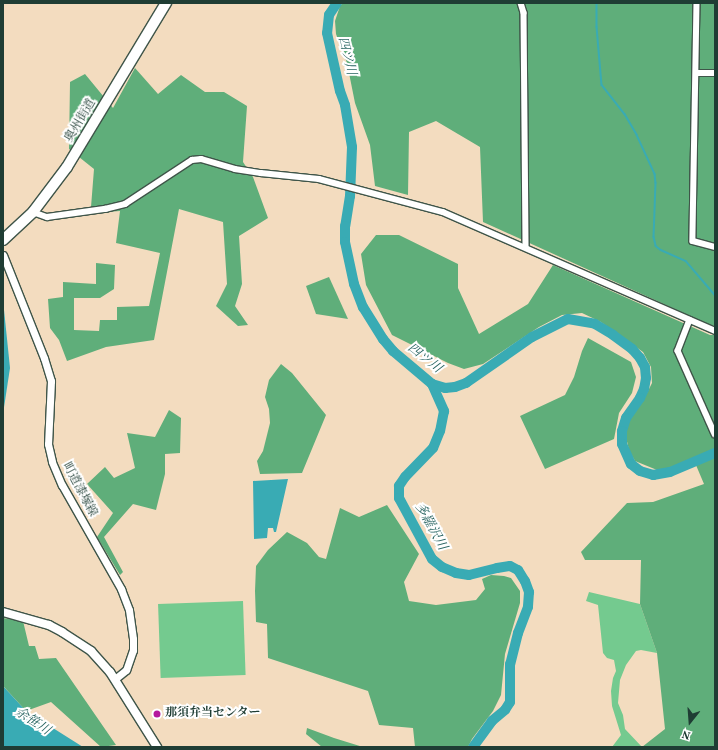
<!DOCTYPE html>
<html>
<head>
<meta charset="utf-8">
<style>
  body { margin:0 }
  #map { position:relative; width:718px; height:750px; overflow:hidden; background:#f3dcbf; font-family:Vollkorn,"Noto Serif JP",serif }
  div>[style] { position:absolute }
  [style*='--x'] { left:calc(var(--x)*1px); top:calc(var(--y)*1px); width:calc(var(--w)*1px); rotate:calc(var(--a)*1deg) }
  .green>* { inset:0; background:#74ca8f; transform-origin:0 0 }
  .forest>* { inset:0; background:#5fae7a }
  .water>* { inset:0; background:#39abb4 }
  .stream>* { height:1.5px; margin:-0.75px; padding:0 0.75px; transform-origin:0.75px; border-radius:0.75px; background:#39abb4 }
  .river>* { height:10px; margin:-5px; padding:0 5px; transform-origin:5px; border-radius:5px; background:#39abb4 }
  .roads { filter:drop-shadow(1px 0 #3f5549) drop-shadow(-1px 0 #3f5549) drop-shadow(0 1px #3f5549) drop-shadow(0 -1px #3f5549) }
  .street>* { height:5.5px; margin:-2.75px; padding:0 2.75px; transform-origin:2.75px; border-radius:2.75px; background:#fff }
  .secondary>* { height:7px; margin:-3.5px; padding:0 3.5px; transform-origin:3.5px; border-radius:3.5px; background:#fff }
  .primary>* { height:8px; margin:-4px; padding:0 4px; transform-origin:4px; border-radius:4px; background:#fff }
  .highway>* { height:10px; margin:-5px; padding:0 5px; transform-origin:5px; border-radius:5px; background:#fff }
  .dots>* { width:11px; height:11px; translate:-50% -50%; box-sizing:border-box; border:2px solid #fff; border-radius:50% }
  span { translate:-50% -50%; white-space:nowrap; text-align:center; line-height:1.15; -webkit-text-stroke:4px #fff; paint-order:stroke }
  .street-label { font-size:12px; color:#1f3d34 }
  .poi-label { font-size:12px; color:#1f3d34; font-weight:700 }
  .left { translate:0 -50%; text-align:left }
  .water-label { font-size:13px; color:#286461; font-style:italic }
  .frame { position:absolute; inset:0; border:4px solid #1f3d34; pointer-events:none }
  .north { position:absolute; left:670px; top:702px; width:40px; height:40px; -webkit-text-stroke:3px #fff; paint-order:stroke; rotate:197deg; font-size:11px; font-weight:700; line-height:16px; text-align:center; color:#1f3d34 }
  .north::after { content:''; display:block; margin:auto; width:14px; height:18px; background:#1f3d34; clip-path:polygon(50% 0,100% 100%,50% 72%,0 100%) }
</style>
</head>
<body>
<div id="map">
  <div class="green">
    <i style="clip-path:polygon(589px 592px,640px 604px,657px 653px,641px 650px,636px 651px,626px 665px,620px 680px,618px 703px,623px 715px,625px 729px,642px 747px,612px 747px,621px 735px,612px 706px,611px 691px,613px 678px,616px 671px,614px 660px,607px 658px,603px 653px,598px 605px,586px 601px)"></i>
    <i style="left:243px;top:601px;width:74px;height:85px;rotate:88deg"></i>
  </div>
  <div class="forest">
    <i style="clip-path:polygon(343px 3px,715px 3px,715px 326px,710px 325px,483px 222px,480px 147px,436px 121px,409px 132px,408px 195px,375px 186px,370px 145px,355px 103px,347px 63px,336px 34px,335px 21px,340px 6px)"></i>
    <i style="clip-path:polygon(135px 68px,158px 94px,181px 75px,205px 92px,224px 92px,247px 106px,243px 162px,253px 177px,268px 218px,239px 236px,242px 284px,235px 306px,248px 325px,238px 326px,216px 306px,227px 284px,223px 222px,179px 209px,154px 340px,106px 347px,67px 361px,59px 340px,50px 328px,48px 299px,63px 297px,63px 282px,96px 284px,96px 263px,115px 265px,114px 289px,100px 298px,74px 298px,74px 330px,99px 331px,100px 320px,117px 320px,117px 307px,149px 306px,160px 253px,116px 243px,120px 211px,93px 213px,91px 207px,94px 169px,69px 149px,70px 82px,85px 74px,113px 108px)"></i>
    <i style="clip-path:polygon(376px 235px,399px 235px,458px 264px,458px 288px,479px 334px,528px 304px,553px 265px,710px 335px,715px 335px,715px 747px,642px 747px,665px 729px,657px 653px,640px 604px,641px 560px,585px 560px,581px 552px,627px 503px,653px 502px,704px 484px,693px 458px,669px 468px,657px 470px,635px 461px,629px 450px,625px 433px,630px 416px,643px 401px,652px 383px,651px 367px,643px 352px,601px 322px,582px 313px,562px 315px,539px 327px,483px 364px,464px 369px,448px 363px,392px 335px,366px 285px,361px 254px)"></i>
    <i style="clip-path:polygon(329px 277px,348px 319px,316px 314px,306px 286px)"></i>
    <i style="clip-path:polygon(588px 338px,631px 362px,636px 377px,632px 393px,619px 413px,614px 439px,545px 469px,520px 416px,565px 395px,574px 377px,582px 351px)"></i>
    <i style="clip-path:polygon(281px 364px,292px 373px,326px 415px,302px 473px,260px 474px,257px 461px,263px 451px,270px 423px,269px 409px,265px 397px,269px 380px)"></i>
    <i style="clip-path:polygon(169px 410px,181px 418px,180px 453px,165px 454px,165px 474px,156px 510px,133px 504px,104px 537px,123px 572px,120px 575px,97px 537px,113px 513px,87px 484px,105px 467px,114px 478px,135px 468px,127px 433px,155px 437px)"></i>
    <i style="clip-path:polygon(387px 505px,419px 554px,404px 582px,409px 601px,436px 605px,476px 600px,485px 589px,482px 579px,491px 575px,504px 576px,511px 578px,520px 591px,520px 603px,505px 654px,501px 695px,493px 711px,472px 739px,468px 747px,415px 747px,413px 728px,379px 725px,368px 691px,268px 658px,267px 624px,256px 622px,255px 591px,256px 566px,268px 550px,287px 532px,307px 543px,319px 557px,326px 559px,340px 508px,359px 517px)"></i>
    <i style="clip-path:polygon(3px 618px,23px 621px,29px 646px,35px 646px,39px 659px,56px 658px,116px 745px,101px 747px,51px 702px,26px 711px,5px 688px,3px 686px)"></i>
    <i style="clip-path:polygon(307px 728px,334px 738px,363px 747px,322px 747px,306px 734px)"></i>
  </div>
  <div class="water">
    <i style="clip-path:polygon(3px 300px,10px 368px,3px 414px)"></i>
    <i style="clip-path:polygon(288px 479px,276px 532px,274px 532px,273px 528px,268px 528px,267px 538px,254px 539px,253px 481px)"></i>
    <i style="clip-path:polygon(3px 686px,26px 711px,83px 747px,3px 747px)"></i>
  </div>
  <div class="stream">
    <i style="--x:597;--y:3;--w:24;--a:90"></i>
    <i style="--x:597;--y:27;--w:58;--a:85.1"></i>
    <i style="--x:602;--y:85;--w:37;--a:52"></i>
    <i style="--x:625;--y:114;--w:24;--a:60"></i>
    <i style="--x:637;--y:135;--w:43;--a:65.2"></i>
    <i style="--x:655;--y:174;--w:9;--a:84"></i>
    <i style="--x:656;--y:183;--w:54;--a:92.1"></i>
    <i style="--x:654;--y:237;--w:9;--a:77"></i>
    <i style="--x:656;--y:246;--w:6;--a:39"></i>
    <i style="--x:661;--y:250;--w:27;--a:24"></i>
    <i style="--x:686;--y:261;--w:45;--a:49.5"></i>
  </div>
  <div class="river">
    <i style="--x:337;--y:3;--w:14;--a:124"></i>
    <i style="--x:329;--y:15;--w:18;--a:96"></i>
    <i style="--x:327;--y:33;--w:59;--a:77.4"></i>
    <i style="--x:340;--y:91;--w:15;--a:70"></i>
    <i style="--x:345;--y:105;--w:43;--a:80.5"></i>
    <i style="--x:352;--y:147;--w:49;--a:92.3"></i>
    <i style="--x:350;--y:196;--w:30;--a:99"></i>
    <i style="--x:345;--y:226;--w:16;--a:90"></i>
    <i style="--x:345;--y:242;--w:43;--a:77.9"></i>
    <i style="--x:354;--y:284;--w:25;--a:69"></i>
    <i style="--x:363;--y:307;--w:38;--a:58"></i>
    <i style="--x:383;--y:339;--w:16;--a:50"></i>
    <i style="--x:393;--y:351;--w:51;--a:40.2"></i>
    <i style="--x:432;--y:384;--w:14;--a:17"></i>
    <i style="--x:445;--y:388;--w:10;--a:-6"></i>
    <i style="--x:455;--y:387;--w:12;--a:-20"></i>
    <i style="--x:466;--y:383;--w:80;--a:-34.9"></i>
    <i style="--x:532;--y:337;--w:40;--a:-26.6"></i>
    <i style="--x:568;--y:319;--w:27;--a:10"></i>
    <i style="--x:595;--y:324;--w:21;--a:31"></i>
    <i style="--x:613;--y:335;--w:24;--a:36"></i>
    <i style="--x:632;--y:349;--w:12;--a:48"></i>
    <i style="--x:640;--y:358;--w:10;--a:61"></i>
    <i style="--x:645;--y:367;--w:11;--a:85"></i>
    <i style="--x:646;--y:378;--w:11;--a:100"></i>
    <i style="--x:644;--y:389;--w:10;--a:114"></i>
    <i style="--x:640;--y:398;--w:24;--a:125"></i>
    <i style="--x:626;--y:418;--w:14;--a:107"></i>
    <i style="--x:622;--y:431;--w:13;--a:90"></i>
    <i style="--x:622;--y:444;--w:22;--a:66"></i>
    <i style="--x:631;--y:464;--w:11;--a:38"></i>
    <i style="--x:640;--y:471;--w:14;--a:17"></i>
    <i style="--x:653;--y:475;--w:17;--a:-10"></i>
    <i style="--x:670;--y:472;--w:49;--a:-22.9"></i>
    <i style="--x:432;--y:384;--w:30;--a:66"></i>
    <i style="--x:444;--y:411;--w:20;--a:101"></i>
    <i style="--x:440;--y:431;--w:18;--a:112"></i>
    <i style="--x:433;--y:448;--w:40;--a:134"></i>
    <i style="--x:405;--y:477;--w:11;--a:124"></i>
    <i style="--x:399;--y:486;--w:12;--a:90"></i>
    <i style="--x:399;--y:498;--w:69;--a:61.6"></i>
    <i style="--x:432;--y:559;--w:13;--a:39"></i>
    <i style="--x:442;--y:567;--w:15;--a:23"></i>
    <i style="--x:456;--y:573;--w:13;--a:9"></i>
    <i style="--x:469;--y:575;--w:29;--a:-14"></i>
    <i style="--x:497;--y:568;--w:13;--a:-9"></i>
    <i style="--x:510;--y:566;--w:9;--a:27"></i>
    <i style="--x:518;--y:570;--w:13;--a:58"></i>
    <i style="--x:525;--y:581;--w:12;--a:70"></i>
    <i style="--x:529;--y:592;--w:15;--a:94"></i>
    <i style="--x:528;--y:607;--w:28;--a:111"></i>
    <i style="--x:518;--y:633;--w:32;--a:104"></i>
    <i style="--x:510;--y:664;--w:38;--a:90"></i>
    <i style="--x:510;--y:702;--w:9;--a:122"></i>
    <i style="--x:505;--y:710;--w:17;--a:140"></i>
    <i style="--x:492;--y:721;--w:32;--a:126"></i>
  </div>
  <div class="roads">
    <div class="street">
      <i style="--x:521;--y:3;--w:10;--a:73"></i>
      <i style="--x:524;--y:13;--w:234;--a:89.5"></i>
      <i style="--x:697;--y:3;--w:238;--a:91"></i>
      <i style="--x:693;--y:241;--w:23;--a:15"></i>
      <i style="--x:696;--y:73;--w:19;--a:0"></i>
      <i style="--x:33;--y:212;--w:15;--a:20"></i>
      <i style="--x:47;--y:217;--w:59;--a:-7.9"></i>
      <i style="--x:105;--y:209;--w:21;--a:-14"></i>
      <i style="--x:125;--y:204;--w:80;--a:-33.3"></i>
      <i style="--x:192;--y:160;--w:9;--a:-6"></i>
      <i style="--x:201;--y:159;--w:35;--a:16"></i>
      <i style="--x:235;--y:169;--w:26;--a:9"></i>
      <i style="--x:261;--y:173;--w:58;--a:5.9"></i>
      <i style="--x:319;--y:179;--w:128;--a:14.9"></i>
      <i style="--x:443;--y:212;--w:297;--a:23.6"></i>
      <i style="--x:690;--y:320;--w:33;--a:111"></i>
      <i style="--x:678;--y:351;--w:91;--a:66"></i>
    </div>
    <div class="secondary">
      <i style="--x:3;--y:255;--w:111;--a:68.3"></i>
      <i style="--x:44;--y:358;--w:24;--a:73"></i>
      <i style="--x:51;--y:381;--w:63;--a:92.7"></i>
      <i style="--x:48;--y:444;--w:18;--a:77"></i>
      <i style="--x:52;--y:462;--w:25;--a:67"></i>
      <i style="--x:62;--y:485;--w:120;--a:60.4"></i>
      <i style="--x:121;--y:589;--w:22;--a:69"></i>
      <i style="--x:129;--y:610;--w:29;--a:82"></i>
      <i style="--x:133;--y:639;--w:11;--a:90"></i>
      <i style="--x:133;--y:650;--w:21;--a:109"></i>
      <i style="--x:126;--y:670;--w:14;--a:141"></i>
    </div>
    <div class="primary">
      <i style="--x:3;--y:612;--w:48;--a:15.8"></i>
      <i style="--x:49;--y:625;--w:15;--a:28"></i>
      <i style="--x:62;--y:632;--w:35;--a:33"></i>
      <i style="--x:91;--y:651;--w:28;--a:48"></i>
      <i style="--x:110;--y:672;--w:89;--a:57.9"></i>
    </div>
    <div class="highway">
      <i style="--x:3;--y:240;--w:41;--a:-43"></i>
      <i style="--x:33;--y:212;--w:56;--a:-52.9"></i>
      <i style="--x:67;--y:167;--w:192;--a:-58.9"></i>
    </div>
  </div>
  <div class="dots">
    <i style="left:157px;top:714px;background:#b5179e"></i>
  </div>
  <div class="street-label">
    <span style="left:81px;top:121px;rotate:-59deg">奥州街道</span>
    <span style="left:79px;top:490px;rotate:62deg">町道漆塚線</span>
  </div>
  <div class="poi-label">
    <span class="left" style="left:165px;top:714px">那須弁当センター</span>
  </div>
  <div class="water-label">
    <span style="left:346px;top:56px;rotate:76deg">四ツ川</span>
    <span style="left:424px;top:359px;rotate:38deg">四ツ川</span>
    <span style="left:430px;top:527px;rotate:61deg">多羅沢川</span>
    <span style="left:32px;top:722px;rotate:33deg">余笹川</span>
  </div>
  <div class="frame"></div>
  <div class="north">N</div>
</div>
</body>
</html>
